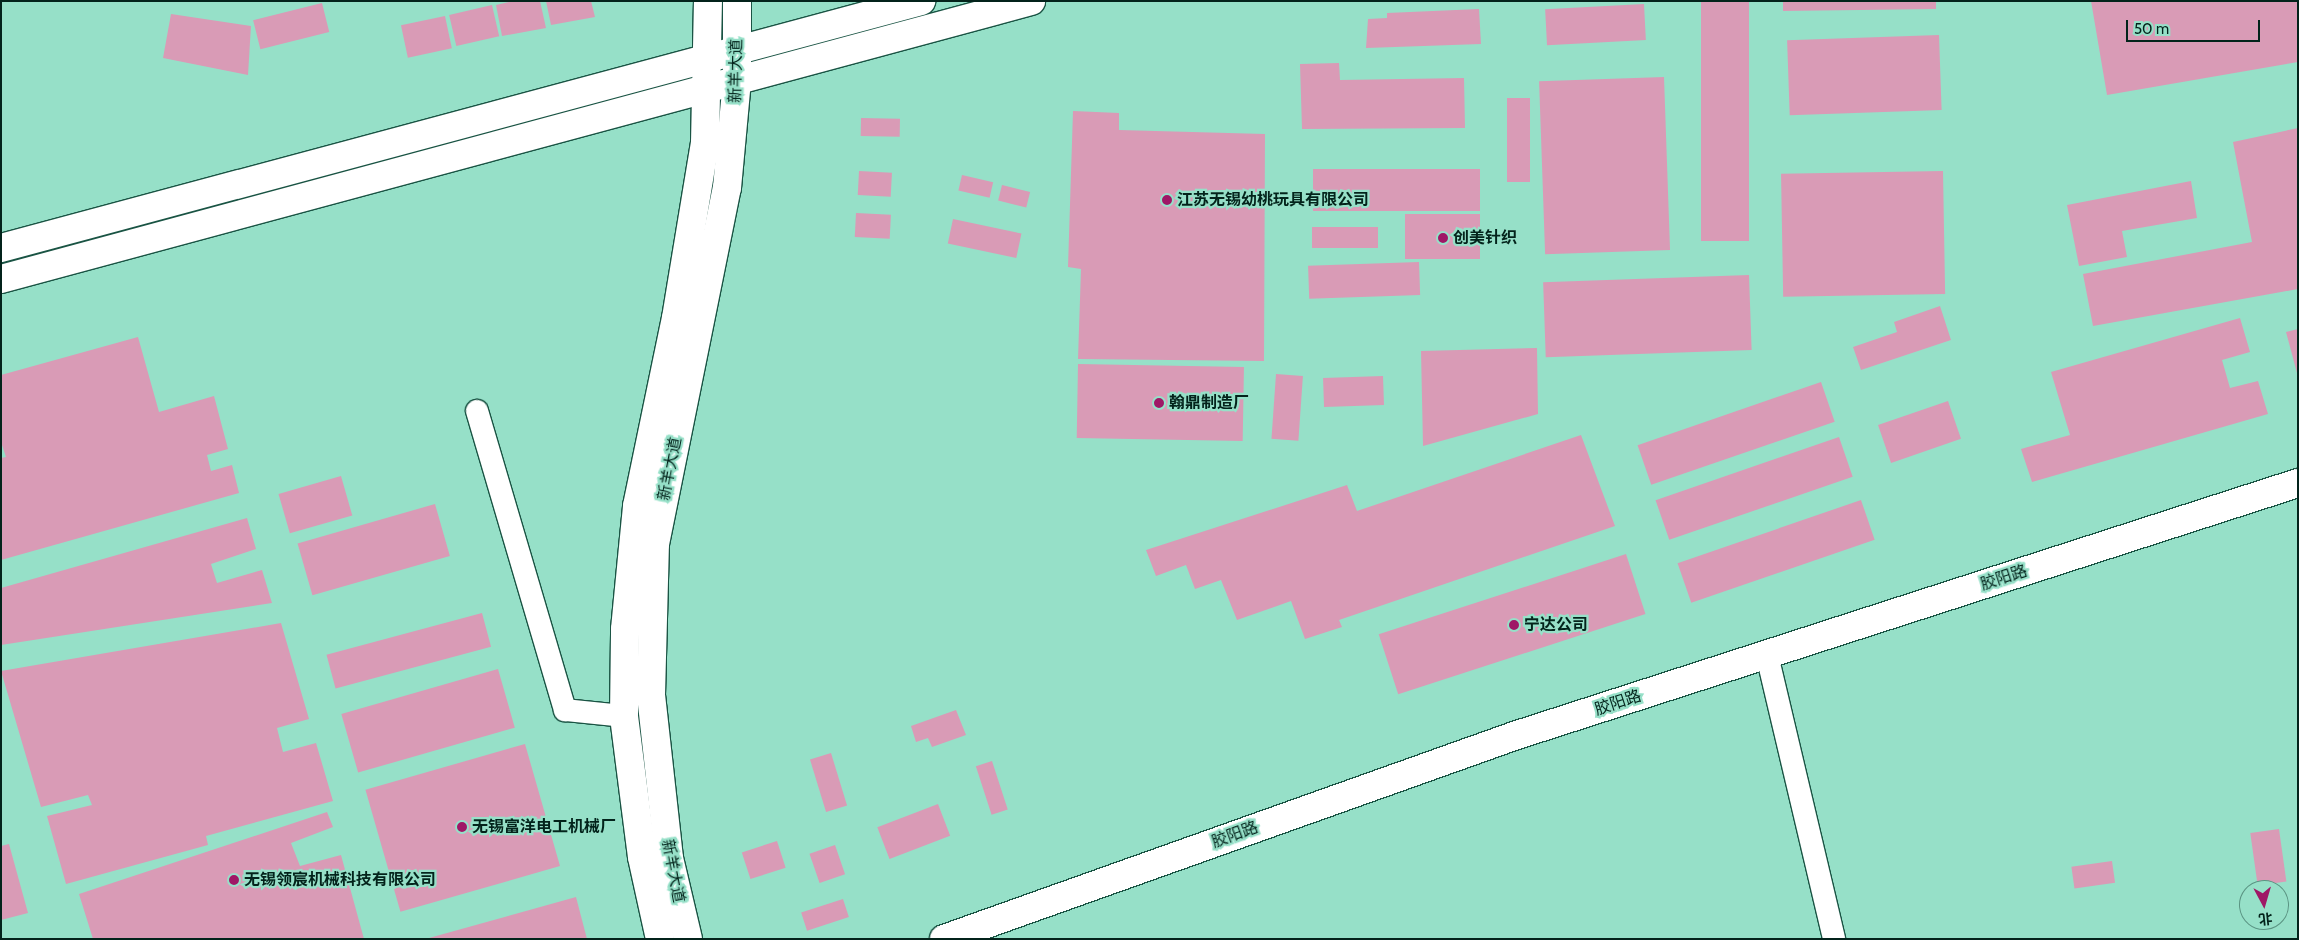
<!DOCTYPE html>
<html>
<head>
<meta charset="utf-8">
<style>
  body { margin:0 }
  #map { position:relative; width:2299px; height:940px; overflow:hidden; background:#96e0c8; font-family:Cabin,"Noto Sans SC",sans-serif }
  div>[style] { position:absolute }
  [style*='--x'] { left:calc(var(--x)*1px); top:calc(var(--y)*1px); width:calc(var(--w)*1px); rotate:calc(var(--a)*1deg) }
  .building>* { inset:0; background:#d99bb6; transform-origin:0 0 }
  .roads { filter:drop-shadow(1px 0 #1a5444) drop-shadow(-1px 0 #1a5444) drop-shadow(0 1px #1a5444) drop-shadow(0 -1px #1a5444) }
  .minor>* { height:22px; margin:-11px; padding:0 11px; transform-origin:11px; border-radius:11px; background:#fff }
  .major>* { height:28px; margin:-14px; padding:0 14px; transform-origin:14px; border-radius:14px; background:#fff }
  .dots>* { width:14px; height:14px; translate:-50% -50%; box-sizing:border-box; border:2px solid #96e0c8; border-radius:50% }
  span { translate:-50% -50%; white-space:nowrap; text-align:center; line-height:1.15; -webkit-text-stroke:4.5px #96e0c8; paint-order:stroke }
  .street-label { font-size:16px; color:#03231b }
  .poi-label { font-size:16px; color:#03231b; font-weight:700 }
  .left { translate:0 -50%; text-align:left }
  .frame { position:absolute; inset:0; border:2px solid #03231b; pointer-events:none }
  .north { position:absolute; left:2239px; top:880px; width:50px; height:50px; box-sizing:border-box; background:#96e0c8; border:1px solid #5b9483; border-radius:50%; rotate:174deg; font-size:14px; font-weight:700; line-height:20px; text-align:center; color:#03231b }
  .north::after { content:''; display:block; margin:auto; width:18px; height:22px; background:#9f1766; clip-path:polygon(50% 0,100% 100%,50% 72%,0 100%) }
  .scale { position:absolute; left:2126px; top:20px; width:134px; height:22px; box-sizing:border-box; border:2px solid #03231b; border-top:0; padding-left:6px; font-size:15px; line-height:18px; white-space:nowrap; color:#03231b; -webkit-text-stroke:4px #96e0c8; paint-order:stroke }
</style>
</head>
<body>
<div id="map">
  <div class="building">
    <i style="clip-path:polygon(513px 1px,540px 1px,546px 28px,502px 36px,496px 5px)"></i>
    <i style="clip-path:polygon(546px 1px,591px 1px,595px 17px,551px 25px)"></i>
    <i style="left:1701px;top:1px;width:48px;height:240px"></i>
    <i style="clip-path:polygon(1783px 1px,1936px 1px,1936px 9px,1783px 11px)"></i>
    <i style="clip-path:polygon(2091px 1px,2298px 1px,2298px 62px,2107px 95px)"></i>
    <i style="left:322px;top:3px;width:30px;height:71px;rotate:76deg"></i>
    <i style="left:1644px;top:4px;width:36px;height:99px;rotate:87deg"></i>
    <i style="left:492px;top:5px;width:32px;height:44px;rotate:77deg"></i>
    <i style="clip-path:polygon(1479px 9px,1481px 44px,1366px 48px,1368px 19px,1387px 18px,1387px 13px)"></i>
    <i style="clip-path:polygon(171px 14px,251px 26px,248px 75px,163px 58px)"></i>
    <i style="left:445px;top:16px;width:33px;height:45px;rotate:78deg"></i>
    <i style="left:1939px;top:35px;width:75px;height:152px;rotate:88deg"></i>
    <i style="clip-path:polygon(1339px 63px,1340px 80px,1464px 78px,1465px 128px,1302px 129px,1300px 64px)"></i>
    <i style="left:1664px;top:77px;width:173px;height:125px;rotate:88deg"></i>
    <i style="left:1507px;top:98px;width:23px;height:84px"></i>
    <i style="clip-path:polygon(1073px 111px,1119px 113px,1119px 130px,1265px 134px,1264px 361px,1078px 359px,1081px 269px,1068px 267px)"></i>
    <i style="left:861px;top:118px;width:39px;height:18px;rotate:1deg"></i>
    <i style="clip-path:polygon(2298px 128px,2298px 289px,2093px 326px,2083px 274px,2252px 242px,2233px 142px)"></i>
    <i style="left:1480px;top:169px;width:42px;height:167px;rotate:90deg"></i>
    <i style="left:859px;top:171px;width:33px;height:24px;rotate:3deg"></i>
    <i style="left:1943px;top:171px;width:123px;height:162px;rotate:89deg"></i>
    <i style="left:962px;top:175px;width:32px;height:16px;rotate:13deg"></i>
    <i style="clip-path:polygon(2191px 181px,2197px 218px,2122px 231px,2127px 257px,2079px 266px,2067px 205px)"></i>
    <i style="left:1002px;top:185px;width:29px;height:16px;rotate:14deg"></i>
    <i style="left:856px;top:213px;width:35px;height:24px;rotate:3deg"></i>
    <i style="left:1480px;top:214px;width:45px;height:75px;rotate:90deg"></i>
    <i style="left:953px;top:219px;width:70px;height:25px;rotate:12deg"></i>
    <i style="left:1378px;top:227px;width:21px;height:66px;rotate:90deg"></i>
    <i style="left:1419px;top:262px;width:33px;height:111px;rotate:88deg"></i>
    <i style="left:1749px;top:275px;width:75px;height:206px;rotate:88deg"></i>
    <i style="clip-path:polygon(1940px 306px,1951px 340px,1861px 370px,1853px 347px,1897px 332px,1894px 322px)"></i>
    <i style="clip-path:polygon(2240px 318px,2250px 352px,2222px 360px,2230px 388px,2258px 381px,2268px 414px,2032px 482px,2021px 449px,2070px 435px,2051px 372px)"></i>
    <i style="clip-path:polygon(2298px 329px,2298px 373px,2297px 373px,2286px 332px)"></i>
    <i style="clip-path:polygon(138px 337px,159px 412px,214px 396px,228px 449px,207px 455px,211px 471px,232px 465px,239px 493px,1px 560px,1px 458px,6px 457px,1px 442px,1px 375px)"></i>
    <i style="clip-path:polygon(1537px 348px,1538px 414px,1423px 446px,1421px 351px)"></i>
    <i style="left:1078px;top:364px;width:166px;height:74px;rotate:1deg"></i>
    <i style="left:1276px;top:374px;width:27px;height:65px;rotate:4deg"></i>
    <i style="left:1383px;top:376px;width:29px;height:60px;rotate:88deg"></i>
    <i style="left:1821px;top:382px;width:42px;height:194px;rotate:71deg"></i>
    <i style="left:1948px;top:401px;width:40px;height:74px;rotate:71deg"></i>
    <i style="clip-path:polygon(1581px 435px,1615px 526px,1339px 620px,1342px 627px,1305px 639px,1291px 601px,1237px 620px,1221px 580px,1195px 589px,1186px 565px,1156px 576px,1146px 550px,1347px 485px,1357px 511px)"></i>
    <i style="left:1839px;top:437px;width:42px;height:194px;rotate:71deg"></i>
    <i style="left:341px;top:476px;width:41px;height:65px;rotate:74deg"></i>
    <i style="left:1861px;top:500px;width:42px;height:194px;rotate:71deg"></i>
    <i style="left:435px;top:504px;width:54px;height:143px;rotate:74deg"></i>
    <i style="clip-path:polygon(247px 518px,256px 549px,211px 564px,217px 583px,262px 570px,272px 603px,1px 645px,1px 588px)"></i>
    <i style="left:1626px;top:554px;width:63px;height:260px;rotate:72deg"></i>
    <i style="left:482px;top:613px;width:35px;height:161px;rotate:75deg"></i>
    <i style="clip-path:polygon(281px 623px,309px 719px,277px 728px,283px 752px,316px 743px,333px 801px,206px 836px,208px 845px,66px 884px,47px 816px,92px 805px,88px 795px,41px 807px,1px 671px)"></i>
    <i style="left:498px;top:669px;width:61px;height:163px;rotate:74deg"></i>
    <i style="clip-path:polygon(956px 710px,966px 735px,932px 747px,928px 738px,916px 742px,911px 726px)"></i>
    <i style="left:525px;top:744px;width:127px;height:166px;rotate:74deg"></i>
    <i style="left:831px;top:753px;width:55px;height:22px;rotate:73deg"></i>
    <i style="left:992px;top:761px;width:51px;height:17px;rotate:72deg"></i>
    <i style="left:938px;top:804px;width:34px;height:65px;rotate:69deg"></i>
    <i style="clip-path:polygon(327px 812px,333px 827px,291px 843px,300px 866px,341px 855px,364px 939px,93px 939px,79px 894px)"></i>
    <i style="left:2279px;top:829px;width:53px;height:29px;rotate:82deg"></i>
    <i style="left:777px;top:841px;width:28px;height:37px;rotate:72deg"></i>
    <i style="clip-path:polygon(9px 844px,28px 913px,1px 920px,1px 846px)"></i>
    <i style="left:835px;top:845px;width:31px;height:27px;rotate:71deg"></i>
    <i style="left:2112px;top:861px;width:22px;height:41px;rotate:82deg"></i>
    <i style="clip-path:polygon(576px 897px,587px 939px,429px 939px,429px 938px)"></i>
    <i style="left:843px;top:899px;width:19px;height:44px;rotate:72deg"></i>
  </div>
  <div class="roads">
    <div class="minor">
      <i style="--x:477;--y:411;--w:312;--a:73.6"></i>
      <i style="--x:565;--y:710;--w:59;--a:5.8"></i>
      <i style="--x:1767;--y:655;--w:292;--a:76.7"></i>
    </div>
    <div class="major">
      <i style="--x:1;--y:248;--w:953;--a:-15.03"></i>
      <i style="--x:1;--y:279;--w:1067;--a:-15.1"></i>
      <i style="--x:660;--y:939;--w:84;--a:-102.4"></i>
      <i style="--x:642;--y:857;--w:142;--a:-97.3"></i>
      <i style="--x:624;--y:716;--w:87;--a:-89.3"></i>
      <i style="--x:625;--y:629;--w:124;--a:-84.4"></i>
      <i style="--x:637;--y:506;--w:192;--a:-78.3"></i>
      <i style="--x:676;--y:318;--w:177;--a:-80.6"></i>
      <i style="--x:705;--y:143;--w:142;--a:-88.8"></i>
      <i style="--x:688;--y:939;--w:83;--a:-103.2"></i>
      <i style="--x:669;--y:858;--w:164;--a:-96.3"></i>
      <i style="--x:651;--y:695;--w:151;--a:-88.5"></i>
      <i style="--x:655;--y:544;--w:363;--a:-78.6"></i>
      <i style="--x:727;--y:188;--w:108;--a:-84.7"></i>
      <i style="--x:737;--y:80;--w:79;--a:-90"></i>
      <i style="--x:944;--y:939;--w:605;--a:-19.6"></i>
      <i style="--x:1514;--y:736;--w:824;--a:-17.89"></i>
    </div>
  </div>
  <div class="dots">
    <i style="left:1167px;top:200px;background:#9f1766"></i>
    <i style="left:1443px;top:238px;background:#9f1766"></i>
    <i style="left:1159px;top:403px;background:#9f1766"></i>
    <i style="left:1514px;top:625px;background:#9f1766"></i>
    <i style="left:462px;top:827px;background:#9f1766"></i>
    <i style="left:234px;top:880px;background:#9f1766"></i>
  </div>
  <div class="street-label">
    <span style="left:736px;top:71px;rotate:-89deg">新羊大道</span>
    <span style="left:670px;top:469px;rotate:-79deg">新羊大道</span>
    <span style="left:2004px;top:578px;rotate:-18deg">胶阳路</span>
    <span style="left:1618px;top:703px;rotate:-18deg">胶阳路</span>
    <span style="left:1235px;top:835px;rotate:-20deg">胶阳路</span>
    <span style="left:673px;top:871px;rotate:79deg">新羊大道</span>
  </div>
  <div class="poi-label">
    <span class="left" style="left:1177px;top:200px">江苏无锡幼桃玩具有限公司</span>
    <span class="left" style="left:1453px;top:238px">创美针织</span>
    <span class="left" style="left:1169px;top:403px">翰鼎制造厂</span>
    <span class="left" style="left:1524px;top:625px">宁达公司</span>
    <span class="left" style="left:472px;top:827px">无锡富洋电工机械厂</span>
    <span class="left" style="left:244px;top:880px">无锡领宸机械科技有限公司</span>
  </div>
  <div class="frame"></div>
  <div class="north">北</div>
  <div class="scale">50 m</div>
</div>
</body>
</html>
